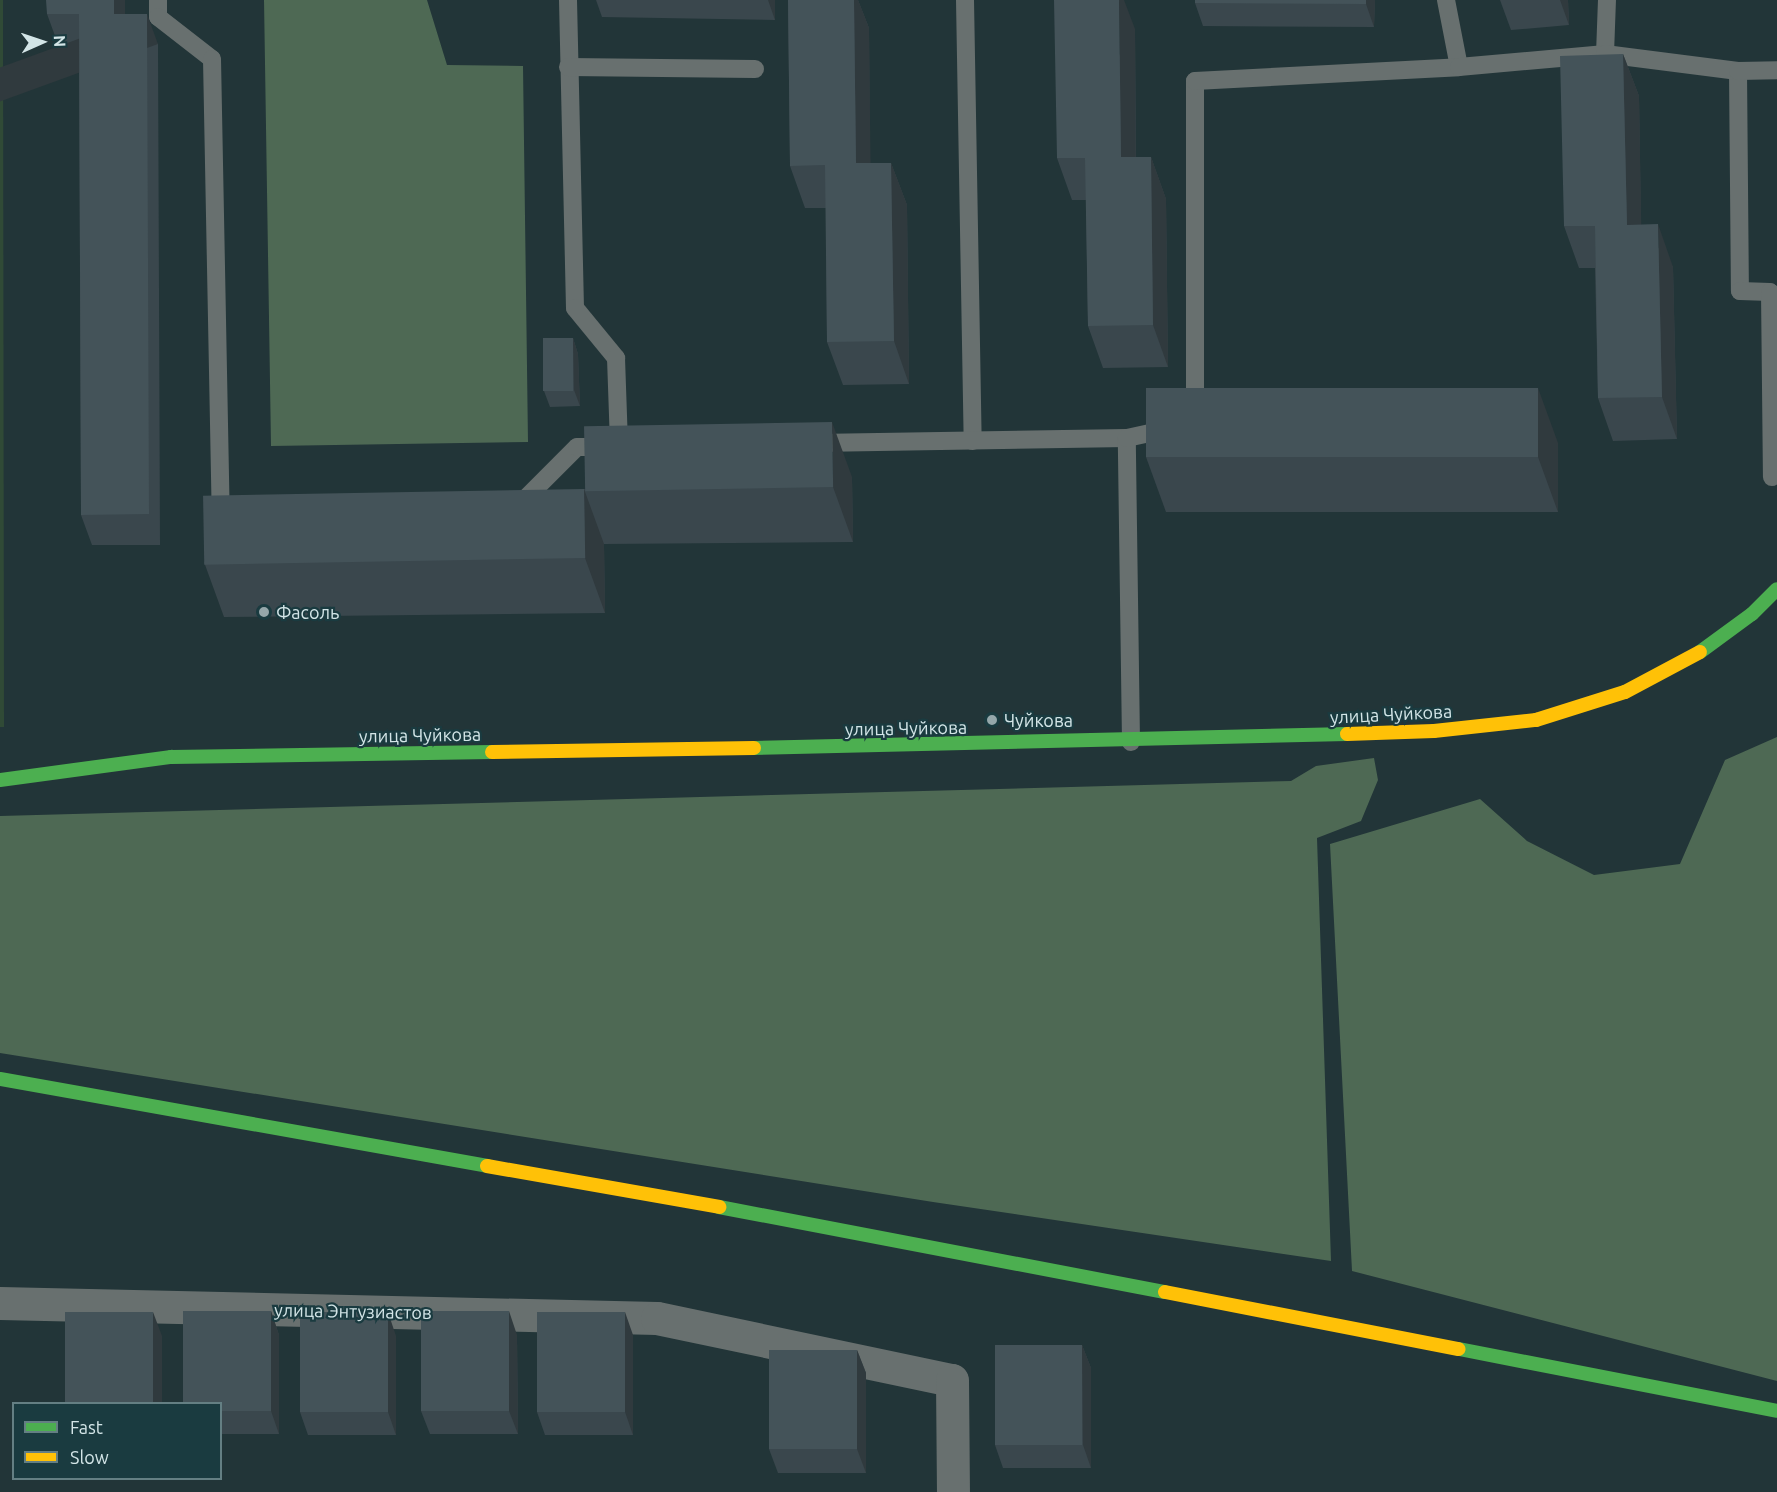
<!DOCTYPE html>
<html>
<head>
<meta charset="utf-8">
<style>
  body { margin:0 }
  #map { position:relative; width:1777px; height:1492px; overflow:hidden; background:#223538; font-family:Ubuntu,sans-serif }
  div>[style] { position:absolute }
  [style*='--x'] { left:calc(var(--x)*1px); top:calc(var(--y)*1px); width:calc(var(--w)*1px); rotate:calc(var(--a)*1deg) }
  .green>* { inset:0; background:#304a36 }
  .forest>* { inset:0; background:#4e6954 }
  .lane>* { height:18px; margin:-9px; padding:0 9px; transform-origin:9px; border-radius:9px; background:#68706f }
  .street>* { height:33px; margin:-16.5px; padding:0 16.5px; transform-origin:16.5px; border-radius:16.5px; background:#68706f }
  .fast>* { height:14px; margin:-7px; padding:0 7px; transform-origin:7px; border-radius:7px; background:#4caf50 }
  .slow>* { height:14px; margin:-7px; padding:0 7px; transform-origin:7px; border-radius:7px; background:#ffc107 }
  .wall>* { inset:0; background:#3a474d }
  .shaded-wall>* { inset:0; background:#303a3e; transform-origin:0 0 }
  .building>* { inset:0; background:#445359; transform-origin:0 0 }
  .dots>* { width:16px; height:16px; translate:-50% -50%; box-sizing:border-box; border:3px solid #1a3b40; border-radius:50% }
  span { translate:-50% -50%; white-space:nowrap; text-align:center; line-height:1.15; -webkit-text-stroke:4.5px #1a3b40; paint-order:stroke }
  .poi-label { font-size:18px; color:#d3e5e7 }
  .left { translate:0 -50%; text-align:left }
  .street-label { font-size:18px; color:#d3e5e7 }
  .legend { position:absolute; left:12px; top:1402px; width:210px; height:78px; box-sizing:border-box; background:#1a3b40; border:2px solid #647f83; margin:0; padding:8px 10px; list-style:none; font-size:18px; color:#d3e5e7 }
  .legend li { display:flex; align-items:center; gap:12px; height:30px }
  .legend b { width:30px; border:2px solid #647f83 }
  .north { position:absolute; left:12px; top:12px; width:60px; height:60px; -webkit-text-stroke:4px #1a3b40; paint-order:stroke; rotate:87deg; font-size:16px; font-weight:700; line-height:24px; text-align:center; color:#d3e5e7 }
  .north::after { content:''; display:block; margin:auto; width:21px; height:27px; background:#d3e5e7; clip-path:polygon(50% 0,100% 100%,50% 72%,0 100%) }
</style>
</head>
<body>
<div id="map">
  <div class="green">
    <i style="clip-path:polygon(0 0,3px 0,4px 727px,0 727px)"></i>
  </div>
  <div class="forest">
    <i style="clip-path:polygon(264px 0,427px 0,447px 65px,523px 66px,528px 442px,271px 446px)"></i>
    <i style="clip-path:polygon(1777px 737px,1777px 1381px,1352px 1271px,1330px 844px,1480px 799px,1527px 841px,1594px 875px,1680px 864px,1725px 760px)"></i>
    <i style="clip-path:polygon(1374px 758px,1378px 780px,1361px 821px,1317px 838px,1331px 1261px,933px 1202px,0 1053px,0 816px,1291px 781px,1316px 766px)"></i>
  </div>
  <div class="lane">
    <i style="--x:158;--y:0;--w:17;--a:90"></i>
    <i style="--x:158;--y:17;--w:68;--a:37.9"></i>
    <i style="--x:212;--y:59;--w:455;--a:88.9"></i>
    <i style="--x:568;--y:0;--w:308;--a:88.7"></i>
    <i style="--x:575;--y:308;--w:65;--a:50.6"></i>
    <i style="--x:616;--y:358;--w:88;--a:88"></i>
    <i style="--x:965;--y:0;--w:441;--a:89"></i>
    <i style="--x:1446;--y:0;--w:68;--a:79"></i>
    <i style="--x:1605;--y:54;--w:54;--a:-87.9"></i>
    <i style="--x:568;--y:67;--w:187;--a:0.6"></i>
    <i style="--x:1738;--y:71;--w:220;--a:89.5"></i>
    <i style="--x:1740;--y:291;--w:30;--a:2"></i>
    <i style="--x:1770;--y:292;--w:185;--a:89.4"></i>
    <i style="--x:1195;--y:413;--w:332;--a:-90"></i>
    <i style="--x:1195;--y:81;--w:264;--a:-3"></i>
    <i style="--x:1459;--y:67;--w:147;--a:-5.1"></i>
    <i style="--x:1605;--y:54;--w:134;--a:7.3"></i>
    <i style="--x:1738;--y:71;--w:39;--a:-1"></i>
    <i style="--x:816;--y:443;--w:311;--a:-0.9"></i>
    <i style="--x:517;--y:507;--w:85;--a:-45"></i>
    <i style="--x:577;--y:447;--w:32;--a:0"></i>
    <i style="--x:1131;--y:742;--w:304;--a:-90.8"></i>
    <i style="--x:1127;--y:438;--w:42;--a:-12.4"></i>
  </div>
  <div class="street">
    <i style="--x:0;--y:1303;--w:657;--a:1.31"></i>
    <i style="--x:657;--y:1318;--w:301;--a:11.9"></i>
    <i style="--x:952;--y:1380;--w:112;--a:89.5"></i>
  </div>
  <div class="fast">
    <i style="--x:1700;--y:652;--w:64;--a:-36.2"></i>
    <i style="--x:1752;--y:614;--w:35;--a:-45"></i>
    <i style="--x:754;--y:748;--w:593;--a:-1.35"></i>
    <i style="--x:0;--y:780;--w:173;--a:-7.7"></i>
    <i style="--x:171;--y:757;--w:321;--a:-0.9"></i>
    <i style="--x:0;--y:1079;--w:495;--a:10.1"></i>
    <i style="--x:719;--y:1207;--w:454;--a:10.8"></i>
    <i style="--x:1459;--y:1349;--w:324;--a:11"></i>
  </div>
  <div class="slow">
    <i style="--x:1347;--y:734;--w:87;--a:-2"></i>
    <i style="--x:1434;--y:731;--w:103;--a:-6.2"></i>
    <i style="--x:1536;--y:720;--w:93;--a:-17.5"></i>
    <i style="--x:1625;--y:692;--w:85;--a:-28.1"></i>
    <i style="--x:492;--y:752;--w:262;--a:-0.9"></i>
    <i style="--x:487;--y:1166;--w:236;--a:10"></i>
    <i style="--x:1165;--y:1292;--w:299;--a:11"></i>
  </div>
  <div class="wall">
    <i style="clip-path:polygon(596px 0,775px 0,775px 20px,602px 17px)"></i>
    <i style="clip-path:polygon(788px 0,858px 0,869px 28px,870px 163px,891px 163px,907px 205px,909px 384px,843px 385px,827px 342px,826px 208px,805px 208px,790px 166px)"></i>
    <i style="clip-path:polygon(1375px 0,1374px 27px,1203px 26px,1195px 3px)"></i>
    <i style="clip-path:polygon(1500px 0,1568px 0,1569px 25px,1511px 30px)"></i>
    <i style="clip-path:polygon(47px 14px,125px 14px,158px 44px,160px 545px,92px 545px,81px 515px,79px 44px,58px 44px)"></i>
    <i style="clip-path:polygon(1135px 29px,1136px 157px,1151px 157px,1166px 199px,1168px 367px,1103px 368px,1088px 326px,1086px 200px,1072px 200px,1057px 158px)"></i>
    <i style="clip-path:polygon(1623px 54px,1639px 96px,1641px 225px,1673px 267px,1677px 439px,1613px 441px,1598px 398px,1595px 268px,1579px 268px,1564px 226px)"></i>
    <i style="clip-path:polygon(573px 338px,578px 354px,580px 406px,550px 407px,544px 391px)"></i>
    <i style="clip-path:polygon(1558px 443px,1558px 512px,1166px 512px,1146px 457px)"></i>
    <i style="clip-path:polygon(852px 477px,853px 542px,604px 544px,605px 613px,224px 617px,204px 562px,584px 489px)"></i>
    <i style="clip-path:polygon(271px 1311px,279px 1335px,279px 1434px,220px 1434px,220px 1404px)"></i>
    <i style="clip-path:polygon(517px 1335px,518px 1434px,430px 1434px,421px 1411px)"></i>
    <i style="clip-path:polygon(633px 1335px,633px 1435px,545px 1435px,537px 1412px)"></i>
    <i style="clip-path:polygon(396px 1336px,396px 1435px,308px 1435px,300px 1412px)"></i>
    <i style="clip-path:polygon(1082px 1345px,1091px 1368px,1091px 1468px,1003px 1468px,995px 1445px)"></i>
    <i style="clip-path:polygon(857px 1350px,866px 1373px,866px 1473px,778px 1473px,769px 1449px)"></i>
  </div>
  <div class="shaded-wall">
    <i style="clip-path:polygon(114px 0,125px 0,125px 44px,114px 14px)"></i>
    <i style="clip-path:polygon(768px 0,775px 0,775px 20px)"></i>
    <i style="clip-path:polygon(854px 0,858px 0,869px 28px,871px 206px,856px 163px)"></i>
    <i style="clip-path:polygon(1119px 0,1124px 0,1135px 29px,1136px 199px,1121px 157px)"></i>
    <i style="clip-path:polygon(1366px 0,1375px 0,1374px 27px,1366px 4px)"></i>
    <i style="clip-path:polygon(1560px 0,1568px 0,1569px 25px)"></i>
    <i style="left:147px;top:14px;width:32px;height:500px;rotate:70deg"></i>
    <i style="clip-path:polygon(1623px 54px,1639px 96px,1642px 267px,1627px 225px)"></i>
    <i style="clip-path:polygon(1151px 157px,1166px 199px,1168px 367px,1153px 325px)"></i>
    <i style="clip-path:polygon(891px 163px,907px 205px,909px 384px,894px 341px)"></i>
    <i style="clip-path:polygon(1658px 224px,1673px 267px,1677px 439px,1662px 397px)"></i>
    <i style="clip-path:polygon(573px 338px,578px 354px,580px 406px,574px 390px)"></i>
    <i style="clip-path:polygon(1538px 388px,1558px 443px,1558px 512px,1538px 457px)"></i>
    <i style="clip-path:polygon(832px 422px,852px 477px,853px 542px,833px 487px)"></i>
    <i style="clip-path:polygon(584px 489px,604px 544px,605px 613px,585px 558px)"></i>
    <i style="clip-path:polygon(271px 1311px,279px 1335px,279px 1434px,271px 1411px)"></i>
    <i style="clip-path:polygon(509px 1311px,517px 1335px,518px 1434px,509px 1411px)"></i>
    <i style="clip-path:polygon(153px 1312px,162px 1336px,162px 1404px,153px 1404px)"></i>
    <i style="clip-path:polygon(388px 1312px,396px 1336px,396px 1435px,388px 1412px)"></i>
    <i style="clip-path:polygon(625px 1312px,633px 1335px,633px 1435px,625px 1412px)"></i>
    <i style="clip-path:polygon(1082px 1345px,1091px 1368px,1091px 1468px,1083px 1445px)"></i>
    <i style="clip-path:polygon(857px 1350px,866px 1373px,866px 1473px,857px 1449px)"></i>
  </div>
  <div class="building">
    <i style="clip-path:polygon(46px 0,114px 0,114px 14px,147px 14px,149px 514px,81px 515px,79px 14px,47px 14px)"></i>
    <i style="clip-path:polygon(788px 0,854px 0,856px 163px,891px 163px,894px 341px,827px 342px,825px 165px,790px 166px)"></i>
    <i style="clip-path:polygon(1054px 0,1119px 0,1121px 157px,1151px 157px,1153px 325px,1088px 326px,1085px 158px,1057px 158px)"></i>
    <i style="clip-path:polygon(1195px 0,1366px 0,1366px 4px,1195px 3px)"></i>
    <i style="clip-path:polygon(1623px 54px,1627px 225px,1658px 224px,1662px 397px,1598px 398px,1595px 226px,1564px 226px,1560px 56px)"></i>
    <i style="left:543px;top:338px;width:30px;height:53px"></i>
    <i style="left:1146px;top:388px;width:392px;height:69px"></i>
    <i style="left:832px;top:422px;width:65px;height:248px;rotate:89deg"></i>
    <i style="left:584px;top:489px;width:69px;height:381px;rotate:89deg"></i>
    <i style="clip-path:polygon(183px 1311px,271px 1311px,271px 1411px,220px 1411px,220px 1404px,183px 1404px)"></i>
    <i style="left:421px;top:1311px;width:88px;height:100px"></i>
    <i style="left:65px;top:1312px;width:88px;height:92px"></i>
    <i style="left:300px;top:1312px;width:88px;height:100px"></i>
    <i style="left:537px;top:1312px;width:88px;height:100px"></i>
    <i style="left:995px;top:1345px;width:87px;height:100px"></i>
    <i style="left:769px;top:1350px;width:88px;height:99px"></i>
  </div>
  <div class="dots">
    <i style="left:264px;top:612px;background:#95a7aa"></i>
    <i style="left:992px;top:720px;background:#95a7aa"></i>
  </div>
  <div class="poi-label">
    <span class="left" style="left:276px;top:612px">Фасоль</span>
    <span class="left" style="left:1004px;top:720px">Чуйкова</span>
  </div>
  <div class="street-label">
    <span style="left:1391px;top:714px;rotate:-3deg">улица Чуйкова</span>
    <span style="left:906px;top:728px;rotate:-1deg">улица Чуйкова</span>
    <span style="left:420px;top:735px;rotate:-1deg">улица Чуйкова</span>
    <span style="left:353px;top:1311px;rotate:1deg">улица Энтузиастов</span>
  </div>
  <ul class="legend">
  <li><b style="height:8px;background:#4caf50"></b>Fast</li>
  <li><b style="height:8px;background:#ffc107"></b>Slow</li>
  </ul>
  <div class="north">N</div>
</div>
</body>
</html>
